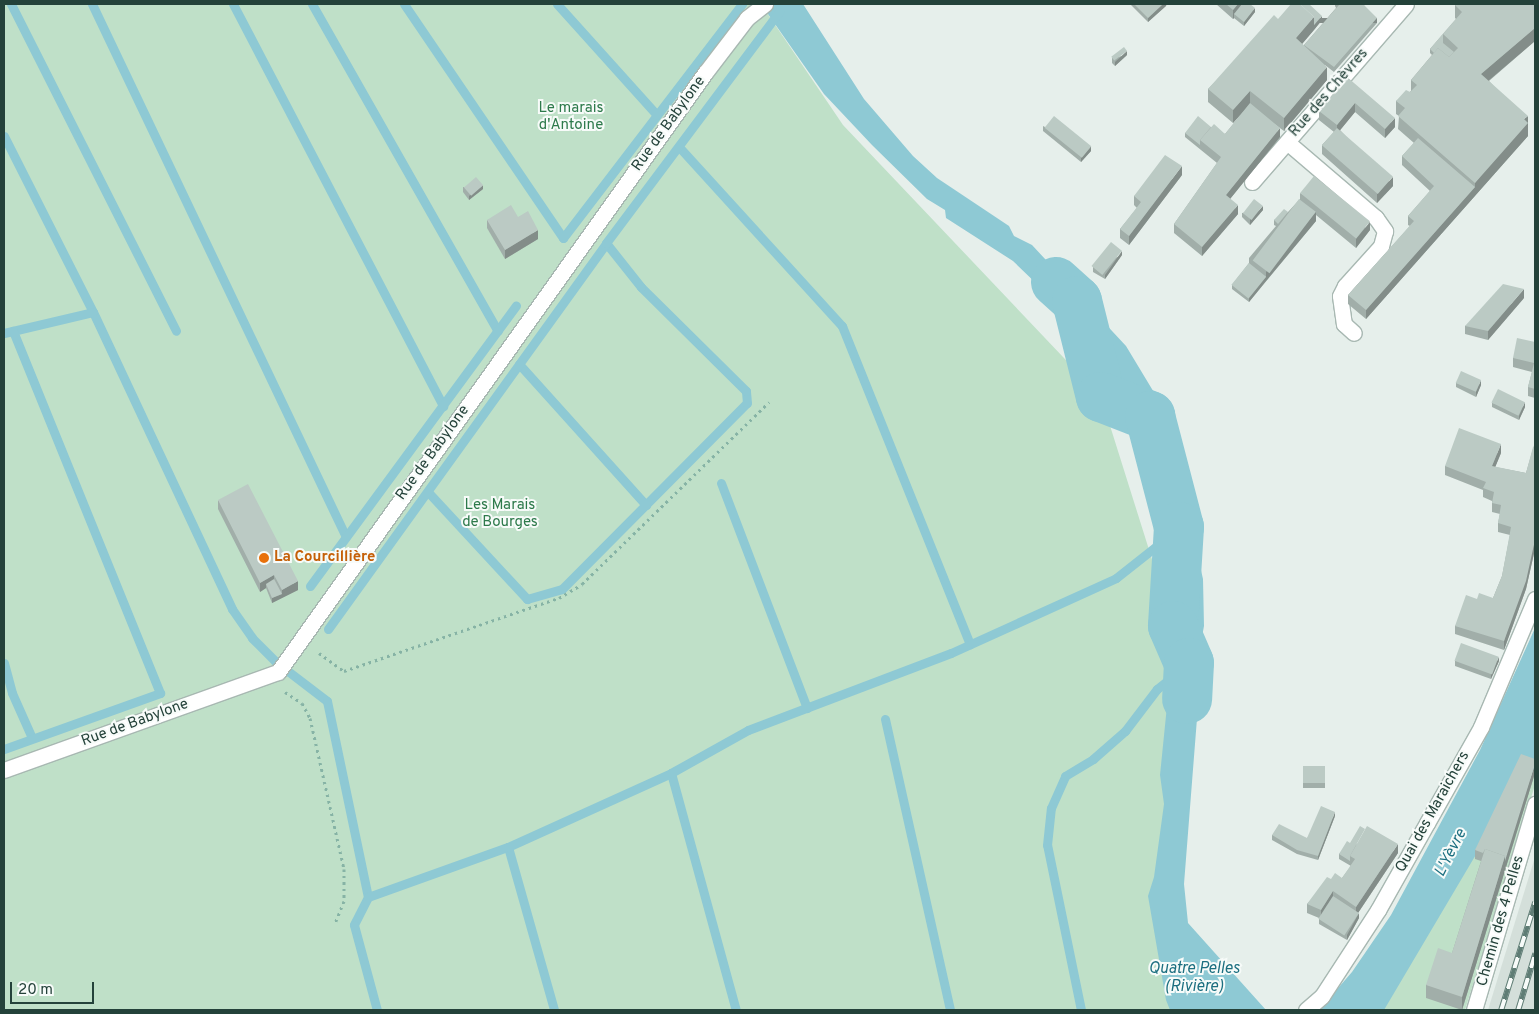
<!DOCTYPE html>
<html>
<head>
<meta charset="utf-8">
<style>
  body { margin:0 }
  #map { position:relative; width:1539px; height:1014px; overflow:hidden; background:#e6efeb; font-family:Overpass,sans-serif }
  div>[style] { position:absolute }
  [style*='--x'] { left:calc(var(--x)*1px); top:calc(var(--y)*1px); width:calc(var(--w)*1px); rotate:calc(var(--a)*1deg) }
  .built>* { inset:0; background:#d4dfda }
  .green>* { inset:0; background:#bfe0c8 }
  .water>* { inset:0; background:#8ec9d4 }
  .stream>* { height:9px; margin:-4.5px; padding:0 4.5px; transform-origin:4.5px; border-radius:4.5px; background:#8ec9d4 }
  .river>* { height:50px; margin:-25px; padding:0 25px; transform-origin:25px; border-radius:25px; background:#8ec9d4 }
  .path>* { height:3px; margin-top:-1.5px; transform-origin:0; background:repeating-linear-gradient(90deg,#86b3a5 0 2.5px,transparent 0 6.5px) }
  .roads { filter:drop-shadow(1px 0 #a8b8b2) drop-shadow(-1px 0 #a8b8b2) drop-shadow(0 1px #a8b8b2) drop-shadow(0 -1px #a8b8b2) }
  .minor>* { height:15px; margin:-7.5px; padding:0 7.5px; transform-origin:7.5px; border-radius:7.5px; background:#fff }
  .rail>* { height:5.5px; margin-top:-2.75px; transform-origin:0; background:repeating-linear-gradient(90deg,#f7fbf9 0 11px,#5f7d75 0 22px); box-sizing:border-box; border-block:1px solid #5f7d75 }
  .wall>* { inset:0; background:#a1aea9; transform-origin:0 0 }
  .shaded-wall>* { inset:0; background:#838d89; transform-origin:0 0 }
  .building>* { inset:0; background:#bbcac4; transform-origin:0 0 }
  .dots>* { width:14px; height:14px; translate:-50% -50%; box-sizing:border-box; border:2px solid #f7fbf9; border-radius:50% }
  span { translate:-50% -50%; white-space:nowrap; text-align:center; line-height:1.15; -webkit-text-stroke:4px #f7fbf9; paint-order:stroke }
  .street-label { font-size:15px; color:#24423a }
  .park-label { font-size:15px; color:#2d7a4b }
  .food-label { font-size:15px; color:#c56008; font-weight:700 }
  .left { translate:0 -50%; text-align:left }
  .water-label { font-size:16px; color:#1c6f80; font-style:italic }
  .frame { position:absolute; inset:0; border:5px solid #24423a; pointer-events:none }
  .scale { position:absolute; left:10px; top:982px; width:84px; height:22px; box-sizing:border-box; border:2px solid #24423a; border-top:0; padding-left:6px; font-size:15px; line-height:18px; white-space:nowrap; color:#24423a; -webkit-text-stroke:4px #f7fbf9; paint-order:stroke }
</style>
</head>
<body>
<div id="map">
  <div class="built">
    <i style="clip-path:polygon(1535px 857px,1535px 1010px,1488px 1010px)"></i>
  </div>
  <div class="green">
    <i style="clip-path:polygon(4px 4px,761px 4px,843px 125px,1101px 397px,1173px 626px,1167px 940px,1179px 1010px,4px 1010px)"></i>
    <i style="clip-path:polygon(1535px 768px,1535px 785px,1465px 1010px,1361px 1010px)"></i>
  </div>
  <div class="water">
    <i style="clip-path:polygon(761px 4px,803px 4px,864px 99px,913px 156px,937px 178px,1009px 226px,1014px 236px,1032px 245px,1126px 346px,1164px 409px,1203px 579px,1204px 626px,1196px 669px,1199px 693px,1184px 884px,1188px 923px,1266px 1010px,1170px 1010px,1166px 1000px,1148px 896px,1154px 877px,1164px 804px,1160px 775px,1177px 607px,1147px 471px,1150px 461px,1139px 421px,1103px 360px,1041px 288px,1013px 261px,946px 218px,945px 210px,927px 199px,872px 145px,824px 94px)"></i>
    <i style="clip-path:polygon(1535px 628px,1535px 768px,1484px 841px,1384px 1010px,1319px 1010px,1352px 972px,1391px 915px,1480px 750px)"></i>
  </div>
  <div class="stream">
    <i style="--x:11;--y:4;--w:366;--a:63.2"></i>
    <i style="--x:92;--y:4;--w:590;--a:64.52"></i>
    <i style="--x:233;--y:4;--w:454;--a:62.4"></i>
    <i style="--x:312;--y:4;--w:376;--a:60.4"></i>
    <i style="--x:404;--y:4;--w:283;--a:55.8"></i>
    <i style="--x:563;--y:238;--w:295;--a:-52.6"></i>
    <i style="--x:557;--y:4;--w:149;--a:48"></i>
    <i style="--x:4;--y:136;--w:197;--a:63.2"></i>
    <i style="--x:93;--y:312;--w:328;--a:64.9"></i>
    <i style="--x:232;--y:609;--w:35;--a:55"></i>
    <i style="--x:252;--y:638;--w:34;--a:45"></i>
    <i style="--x:276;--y:662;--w:64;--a:37.4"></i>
    <i style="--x:327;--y:701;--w:200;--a:78.2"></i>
    <i style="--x:368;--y:897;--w:31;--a:117"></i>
    <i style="--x:354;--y:925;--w:88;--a:74.9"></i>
    <i style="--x:680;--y:148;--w:241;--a:47.7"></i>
    <i style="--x:842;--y:326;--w:343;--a:68.1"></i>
    <i style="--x:4;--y:333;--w:91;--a:-13.3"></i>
    <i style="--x:519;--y:364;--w:190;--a:48"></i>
    <i style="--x:721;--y:483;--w:241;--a:69.1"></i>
    <i style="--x:428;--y:492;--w:146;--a:47.2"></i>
    <i style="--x:527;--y:599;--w:36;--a:-16"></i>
    <i style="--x:562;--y:589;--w:262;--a:-45.2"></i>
    <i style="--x:747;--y:403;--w:12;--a:-95"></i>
    <i style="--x:746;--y:391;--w:148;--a:-135.3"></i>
    <i style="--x:641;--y:287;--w:56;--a:-128.5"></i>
    <i style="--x:310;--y:586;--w:348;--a:-53.7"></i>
    <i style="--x:328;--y:629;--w:476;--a:-54.2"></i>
    <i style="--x:606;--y:243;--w:289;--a:-53.2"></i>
    <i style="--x:4;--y:663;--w:31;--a:75"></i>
    <i style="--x:12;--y:693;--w:49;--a:66"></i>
    <i style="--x:885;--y:719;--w:298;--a:77.4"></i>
    <i style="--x:4;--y:749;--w:166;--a:-19.7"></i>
    <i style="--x:160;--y:693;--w:391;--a:-112.1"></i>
    <i style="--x:671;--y:773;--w:246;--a:74.7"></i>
    <i style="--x:508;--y:847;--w:169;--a:74.2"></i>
    <i style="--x:368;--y:897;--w:149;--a:-19.7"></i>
    <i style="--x:508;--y:847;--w:179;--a:-24.4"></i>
    <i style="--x:671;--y:773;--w:88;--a:-29.2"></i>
    <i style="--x:748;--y:730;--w:217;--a:-20.8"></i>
    <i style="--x:951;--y:653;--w:181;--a:-24.4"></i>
    <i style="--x:1116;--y:578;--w:73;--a:-38.3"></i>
    <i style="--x:1081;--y:1010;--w:168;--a:-101.6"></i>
    <i style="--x:1047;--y:845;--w:37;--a:-84"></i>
    <i style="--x:1051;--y:808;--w:35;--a:-66"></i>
    <i style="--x:1065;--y:776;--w:33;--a:-31"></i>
    <i style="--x:1093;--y:759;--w:43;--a:-41.2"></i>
    <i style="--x:1125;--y:731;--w:53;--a:-52.7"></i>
    <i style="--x:1157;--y:689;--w:28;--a:-39"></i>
  </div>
  <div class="river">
    <i style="--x:1056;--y:282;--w:28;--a:42"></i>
    <i style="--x:1077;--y:301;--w:99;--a:76"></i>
    <i style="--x:1101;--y:397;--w:53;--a:21.2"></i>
    <i style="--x:1150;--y:416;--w:115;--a:75.4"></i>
    <i style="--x:1179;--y:527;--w:99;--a:93.5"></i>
    <i style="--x:1173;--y:626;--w:40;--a:66.6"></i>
    <i style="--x:1189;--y:663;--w:36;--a:93"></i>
  </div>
  <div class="path">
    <i style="--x:319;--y:653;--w:31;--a:36"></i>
    <i style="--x:344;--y:671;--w:227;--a:-18.8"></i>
    <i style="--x:559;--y:598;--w:27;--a:-31"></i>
    <i style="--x:582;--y:584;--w:261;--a:-44.2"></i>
    <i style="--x:285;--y:692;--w:20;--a:33"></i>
    <i style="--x:302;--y:703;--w:17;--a:62"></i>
    <i style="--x:310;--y:718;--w:155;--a:77.3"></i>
    <i style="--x:344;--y:869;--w:32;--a:90"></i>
    <i style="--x:344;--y:901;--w:24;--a:112"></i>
  </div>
  <div class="roads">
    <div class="minor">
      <i style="--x:1287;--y:142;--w:117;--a:40.5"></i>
      <i style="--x:1376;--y:218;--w:16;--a:55"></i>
      <i style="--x:1385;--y:231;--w:16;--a:105"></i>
      <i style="--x:1381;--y:246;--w:54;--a:132"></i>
      <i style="--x:1345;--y:286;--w:11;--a:117"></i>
      <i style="--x:1340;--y:296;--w:28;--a:82"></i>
      <i style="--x:1344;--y:324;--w:13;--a:42"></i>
      <i style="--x:1252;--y:182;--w:235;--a:-49.1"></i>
      <i style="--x:4;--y:770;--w:291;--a:-19.7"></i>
      <i style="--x:278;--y:672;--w:736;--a:-54.52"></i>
      <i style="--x:705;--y:73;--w:69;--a:-52.6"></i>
      <i style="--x:747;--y:18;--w:23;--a:-38"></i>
      <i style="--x:1306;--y:1010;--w:21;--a:-41"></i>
      <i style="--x:1322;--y:996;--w:103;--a:-56.9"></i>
      <i style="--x:1378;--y:910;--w:100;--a:-60.6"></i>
      <i style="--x:1427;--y:823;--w:110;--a:-60.6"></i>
      <i style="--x:1481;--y:727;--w:139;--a:-67.1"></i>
      <i style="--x:1474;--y:1010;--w:215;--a:-73.5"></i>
    </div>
  </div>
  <div class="rail">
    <i style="--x:1501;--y:1010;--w:113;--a:-72.5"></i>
    <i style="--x:1518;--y:1010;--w:59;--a:-73.1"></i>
  </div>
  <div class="wall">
    <i style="clip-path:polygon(1130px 4px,1168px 4px,1148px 22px)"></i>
    <i style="clip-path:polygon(1216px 4px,1250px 4px,1255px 12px,1244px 26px,1234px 18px,1233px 19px)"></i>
    <i style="clip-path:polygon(1335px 4px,1363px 4px,1377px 23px,1334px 72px,1325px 65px,1327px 80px,1284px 131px,1273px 123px,1280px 137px,1230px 199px,1238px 214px,1202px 256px,1174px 233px,1174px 224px,1217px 163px,1185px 137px,1185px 133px,1211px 127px,1225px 134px,1243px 112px,1233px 123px,1208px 102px,1208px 89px,1278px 19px,1322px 20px,1302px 44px,1304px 46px,1304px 45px,1336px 8px,1335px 6px)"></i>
    <i style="clip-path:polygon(1535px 4px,1535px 41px,1489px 81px,1528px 123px,1528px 136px,1366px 319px,1348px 304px,1348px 295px,1410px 226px,1408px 225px,1408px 216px,1430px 191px,1402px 165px,1402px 156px,1414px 143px,1398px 129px,1399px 116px,1396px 114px,1396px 101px,1411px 91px,1411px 80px,1432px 55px,1430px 53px,1430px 49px,1456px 19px,1455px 18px,1455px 5px)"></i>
    <i style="clip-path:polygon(1127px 55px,1115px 66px,1112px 63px,1112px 58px)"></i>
    <i style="clip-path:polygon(1347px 77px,1395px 127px,1385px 138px,1355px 112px,1340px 130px,1393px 186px,1377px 203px,1322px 154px,1322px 145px,1334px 132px,1319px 120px,1319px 111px)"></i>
    <i style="clip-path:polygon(1043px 126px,1091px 151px,1081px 162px,1043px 131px)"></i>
    <i style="clip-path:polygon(1182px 175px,1129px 245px,1120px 238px,1120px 229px,1137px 208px,1134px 205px,1134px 196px)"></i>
    <i style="clip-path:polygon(463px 187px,483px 189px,469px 200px,463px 192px)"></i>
    <i style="clip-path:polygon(1300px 193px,1370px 230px,1356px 248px,1316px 215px,1316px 221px,1249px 302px,1232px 289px,1232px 285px,1249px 263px,1249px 258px,1276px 226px,1274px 225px,1274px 220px,1288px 212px,1300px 199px)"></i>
    <i style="clip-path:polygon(1263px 210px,1250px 225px,1242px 217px,1242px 213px)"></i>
    <i style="clip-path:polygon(518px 217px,538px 239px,505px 259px,487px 228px,487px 220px)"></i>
    <i style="clip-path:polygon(1122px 255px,1105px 279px,1093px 272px,1093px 267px)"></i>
    <i style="clip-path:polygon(1524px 298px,1488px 340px,1465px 334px,1465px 326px)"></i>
    <i style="clip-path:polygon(1535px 342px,1535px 398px,1528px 396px,1528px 387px,1532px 372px,1513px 367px,1513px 358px)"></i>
    <i style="clip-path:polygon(1456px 383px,1481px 385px,1476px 397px,1456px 387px)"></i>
    <i style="clip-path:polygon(1492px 403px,1525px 407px,1519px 420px,1492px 407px)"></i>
    <i style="clip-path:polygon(1535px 442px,1535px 549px,1526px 589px,1504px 650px,1455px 634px,1455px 626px,1477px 599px,1493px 598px,1502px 576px,1510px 535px,1498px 532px,1498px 523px,1500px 514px,1492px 512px,1492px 501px,1483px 497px,1483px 490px,1445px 475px,1445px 466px,1501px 453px,1495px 467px,1526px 473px)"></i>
    <i style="clip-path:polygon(218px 500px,298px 590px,272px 603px,266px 588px,260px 592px,218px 509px)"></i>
    <i style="clip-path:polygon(1455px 661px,1499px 661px,1491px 679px,1455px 666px)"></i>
    <i style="left:1303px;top:766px;width:22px;height:22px"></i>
    <i style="clip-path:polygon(1535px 773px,1462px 1010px,1426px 998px,1426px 985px,1452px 953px,1481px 861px,1475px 859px,1475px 850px)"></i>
    <i style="clip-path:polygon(1335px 816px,1318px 860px,1297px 854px,1272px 840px,1272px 835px,1307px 838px)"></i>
    <i style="clip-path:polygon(1350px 843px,1398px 853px,1358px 913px,1359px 918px,1347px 940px,1319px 924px,1319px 918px,1307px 913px,1307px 904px,1331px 879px,1342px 878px,1351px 866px,1339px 859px,1339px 854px)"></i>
  </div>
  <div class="shaded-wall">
    <i style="clip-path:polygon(1163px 4px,1166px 4px,1166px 6px,1148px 22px,1148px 18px)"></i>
    <i style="clip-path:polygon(1238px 4px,1246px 4px,1234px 14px,1234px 18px,1233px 19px,1233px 10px)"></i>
    <i style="clip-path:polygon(1255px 8px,1255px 12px,1244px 26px,1244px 22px)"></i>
    <i style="clip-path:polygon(1322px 16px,1322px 20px,1314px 30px,1314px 25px)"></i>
    <i style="clip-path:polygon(1314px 17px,1314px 30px,1296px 51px,1296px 38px)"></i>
    <i style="left:1377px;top:18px;width:5px;height:65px;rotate:90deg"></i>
    <i style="clip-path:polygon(1535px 28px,1535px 41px,1481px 87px,1481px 74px)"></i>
    <i style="clip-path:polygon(1127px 51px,1127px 55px,1115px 66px,1115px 62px)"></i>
    <i style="clip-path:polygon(1327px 67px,1327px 80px,1284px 131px,1284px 118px)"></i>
    <i style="clip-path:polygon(1250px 91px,1250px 104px,1233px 123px,1233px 110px)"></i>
    <i style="clip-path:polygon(1355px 103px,1355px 112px,1337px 134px,1337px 125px)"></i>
    <i style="clip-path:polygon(1528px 116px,1528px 136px,1366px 319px,1366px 310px,1475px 187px,1475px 183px,1524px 119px)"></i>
    <i style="clip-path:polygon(1395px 118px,1395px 127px,1385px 138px,1385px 129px)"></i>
    <i style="clip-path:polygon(1280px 128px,1280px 137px,1226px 204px,1226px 195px)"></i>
    <i style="clip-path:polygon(1091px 146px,1091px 151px,1081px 162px,1081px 158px)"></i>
    <i style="clip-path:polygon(1182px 166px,1182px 175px,1129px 245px,1129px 236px)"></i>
    <i style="clip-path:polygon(1393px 177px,1393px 186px,1377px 203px,1377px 194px)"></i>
    <i style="clip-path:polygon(483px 185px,483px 189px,469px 200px,469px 196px)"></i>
    <i style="clip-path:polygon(1238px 205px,1238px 214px,1202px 256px,1202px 247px)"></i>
    <i style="clip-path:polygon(1263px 206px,1263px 210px,1250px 225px,1250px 220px)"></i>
    <i style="clip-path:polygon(1316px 212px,1316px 221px,1266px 281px,1266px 272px)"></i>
    <i style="clip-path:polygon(1370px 222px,1370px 230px,1356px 248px,1356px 239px)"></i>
    <i style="clip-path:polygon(538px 230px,538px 239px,505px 259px,505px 250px)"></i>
    <i style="clip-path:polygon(1122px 251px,1122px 255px,1105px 279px,1105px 275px)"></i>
    <i style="clip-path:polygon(1266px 277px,1266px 281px,1249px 302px,1249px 298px)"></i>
    <i style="clip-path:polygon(1524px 289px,1524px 298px,1488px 340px,1488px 331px)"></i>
    <i style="clip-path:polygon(1481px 380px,1481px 385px,1476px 397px,1476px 392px)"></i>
    <i style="clip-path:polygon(1525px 402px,1525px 407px,1519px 420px,1519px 416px)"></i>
    <i style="clip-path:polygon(1501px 444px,1501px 453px,1492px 475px,1492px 466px)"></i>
    <i style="clip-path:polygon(1535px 540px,1535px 549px,1526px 589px,1504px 650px,1504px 641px)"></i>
    <i style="clip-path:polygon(274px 575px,274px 584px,266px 584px,266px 588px,260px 592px,260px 583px)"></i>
    <i style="clip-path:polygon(298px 581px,298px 590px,272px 603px,272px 598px,282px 594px,282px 590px)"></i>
    <i style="clip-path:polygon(1499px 657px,1499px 661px,1491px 679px,1491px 674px)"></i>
    <i style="clip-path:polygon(1535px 764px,1535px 773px,1462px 1010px,1462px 997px,1505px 856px)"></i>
    <i style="clip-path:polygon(1335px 812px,1335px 816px,1318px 860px,1318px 856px)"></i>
    <i style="clip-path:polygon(1398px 844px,1398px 853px,1356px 916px,1356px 907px)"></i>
    <i style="clip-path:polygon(1333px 891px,1333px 900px,1321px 919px,1321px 910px)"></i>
    <i style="clip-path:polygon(1359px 913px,1359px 918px,1347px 940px,1347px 935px)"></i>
  </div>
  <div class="building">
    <i style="clip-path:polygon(1134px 4px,1163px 4px,1148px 18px)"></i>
    <i style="clip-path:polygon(1226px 4px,1238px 4px,1233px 10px)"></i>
    <i style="clip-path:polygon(1242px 4px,1250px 4px,1255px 8px,1244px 22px,1234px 14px)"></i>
    <i style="clip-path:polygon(1291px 4px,1300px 4px,1314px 17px,1296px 38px,1327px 67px,1284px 118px,1250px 91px,1233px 110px,1208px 89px,1274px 15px,1278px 19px)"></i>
    <i style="clip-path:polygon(1300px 4px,1309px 4px,1322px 16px,1314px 25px,1314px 17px)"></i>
    <i style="clip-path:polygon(1337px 4px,1363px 4px,1377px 18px,1334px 67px,1304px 45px,1339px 5px)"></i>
    <i style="clip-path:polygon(1455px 4px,1535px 4px,1535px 28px,1481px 74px,1528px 116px,1524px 119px,1528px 123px,1475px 183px,1398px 116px,1405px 108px,1396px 101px,1406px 90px,1410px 92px,1417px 85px,1411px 80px,1438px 48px,1449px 57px,1458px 48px,1443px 34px,1462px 12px,1455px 5px)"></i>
    <i style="clip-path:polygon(1458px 16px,1443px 34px,1443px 43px,1454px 52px,1449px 57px,1438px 48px,1434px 53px,1430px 49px)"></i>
    <i style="left:1124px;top:47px;width:5px;height:16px;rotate:53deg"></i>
    <i style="clip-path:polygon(1347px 77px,1395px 118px,1385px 129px,1355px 103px,1337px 125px,1319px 111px)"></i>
    <i style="clip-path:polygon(1250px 103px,1280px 128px,1226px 195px,1238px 205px,1202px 247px,1174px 224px,1221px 157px,1200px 140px,1214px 124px,1225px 134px)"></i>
    <i style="left:1054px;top:116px;width:48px;height:15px;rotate:39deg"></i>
    <i style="clip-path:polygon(1198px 116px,1211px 127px,1200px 140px,1200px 145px,1185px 133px)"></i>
    <i style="left:1337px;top:128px;width:74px;height:23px;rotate:41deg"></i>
    <i style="clip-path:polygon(1418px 138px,1475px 187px,1366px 310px,1348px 295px,1414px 221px,1408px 216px,1434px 186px,1402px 156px)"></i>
    <i style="clip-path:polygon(1165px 155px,1182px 166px,1129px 236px,1120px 229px,1141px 202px,1134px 196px)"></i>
    <i style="left:1314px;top:176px;width:72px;height:22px;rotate:39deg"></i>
    <i style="left:476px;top:177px;width:11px;height:16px;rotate:49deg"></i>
    <i style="left:1254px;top:199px;width:11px;height:18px;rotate:38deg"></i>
    <i style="left:1299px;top:199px;width:21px;height:77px;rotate:37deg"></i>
    <i style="clip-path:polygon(511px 205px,518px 217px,528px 211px,538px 230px,505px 250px,487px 220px)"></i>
    <i style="clip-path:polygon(1284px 209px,1288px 212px,1278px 224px,1274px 220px)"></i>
    <i style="left:1111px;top:242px;width:14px;height:31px;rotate:39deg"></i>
    <i style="left:1249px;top:263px;width:22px;height:28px;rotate:39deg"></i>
    <i style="clip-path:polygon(1503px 284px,1524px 289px,1488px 331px,1465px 326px)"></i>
    <i style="clip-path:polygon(1517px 338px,1535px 342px,1535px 389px,1528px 387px,1534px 363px,1513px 358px)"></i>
    <i style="left:1461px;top:371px;width:22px;height:13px;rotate:24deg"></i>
    <i style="left:1498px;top:389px;width:30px;height:15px;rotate:26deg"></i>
    <i style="clip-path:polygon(1459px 428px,1501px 444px,1492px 466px,1497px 467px,1526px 473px,1533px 447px,1535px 448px,1535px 540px,1526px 581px,1504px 641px,1455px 626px,1466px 595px,1477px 599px,1479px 593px,1493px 598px,1502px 576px,1511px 527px,1498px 523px,1501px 505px,1492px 503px,1494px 492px,1483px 488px,1486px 482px,1445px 466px)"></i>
    <i style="clip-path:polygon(248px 484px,298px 581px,282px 590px,274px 575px,260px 583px,218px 500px)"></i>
    <i style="clip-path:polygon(274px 579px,282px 594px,272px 598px,266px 584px)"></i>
    <i style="left:1461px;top:643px;width:40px;height:19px;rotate:20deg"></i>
    <i style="clip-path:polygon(1521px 754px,1535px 759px,1535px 764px,1505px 861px,1505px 856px,1485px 849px,1483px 853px,1475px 850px)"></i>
    <i style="left:1303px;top:766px;width:22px;height:17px"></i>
    <i style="clip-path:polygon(1321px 806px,1335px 812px,1318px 856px,1297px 850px,1272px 835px,1279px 824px,1307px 838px)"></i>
    <i style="clip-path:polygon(1360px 826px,1365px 829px,1350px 856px,1350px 861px,1339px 854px,1347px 841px,1350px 843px)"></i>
    <i style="clip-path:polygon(1367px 826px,1398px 844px,1356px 907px,1333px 891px,1321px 910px,1307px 904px,1327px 877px,1331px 879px,1335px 873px,1342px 878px,1355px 859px,1350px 856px)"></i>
    <i style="clip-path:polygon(1485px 849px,1505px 856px,1462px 997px,1426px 985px,1438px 948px,1452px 953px)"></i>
    <i style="left:1333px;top:896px;width:31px;height:27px;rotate:33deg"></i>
  </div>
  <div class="dots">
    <i style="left:264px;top:558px;background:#e8710a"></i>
  </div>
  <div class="street-label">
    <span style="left:1329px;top:93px;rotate:-49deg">Rue des Chèvres</span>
    <span style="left:669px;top:124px;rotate:-54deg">Rue de Babylone</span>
    <span style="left:433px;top:453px;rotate:-54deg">Rue de Babylone</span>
    <span style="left:135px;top:723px;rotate:-20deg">Rue de Babylone</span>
    <span style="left:1433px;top:812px;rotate:-61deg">Quai des Maraichers</span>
    <span style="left:1501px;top:921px;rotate:-74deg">Chemin des 4 Pelles</span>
  </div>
  <div class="park-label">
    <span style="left:571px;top:117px">Le marais<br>d'Antoine</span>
    <span style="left:500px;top:514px">Les Marais<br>de Bourges</span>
  </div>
  <div class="food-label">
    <span class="left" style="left:274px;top:558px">La Courcillière</span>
  </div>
  <div class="water-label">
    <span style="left:1451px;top:853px;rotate:-63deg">L'Yèvre</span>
    <span style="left:1194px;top:978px">Quatre Pelles<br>(Rivière)</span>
  </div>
  <div class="frame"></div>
  <div class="scale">20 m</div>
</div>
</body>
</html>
